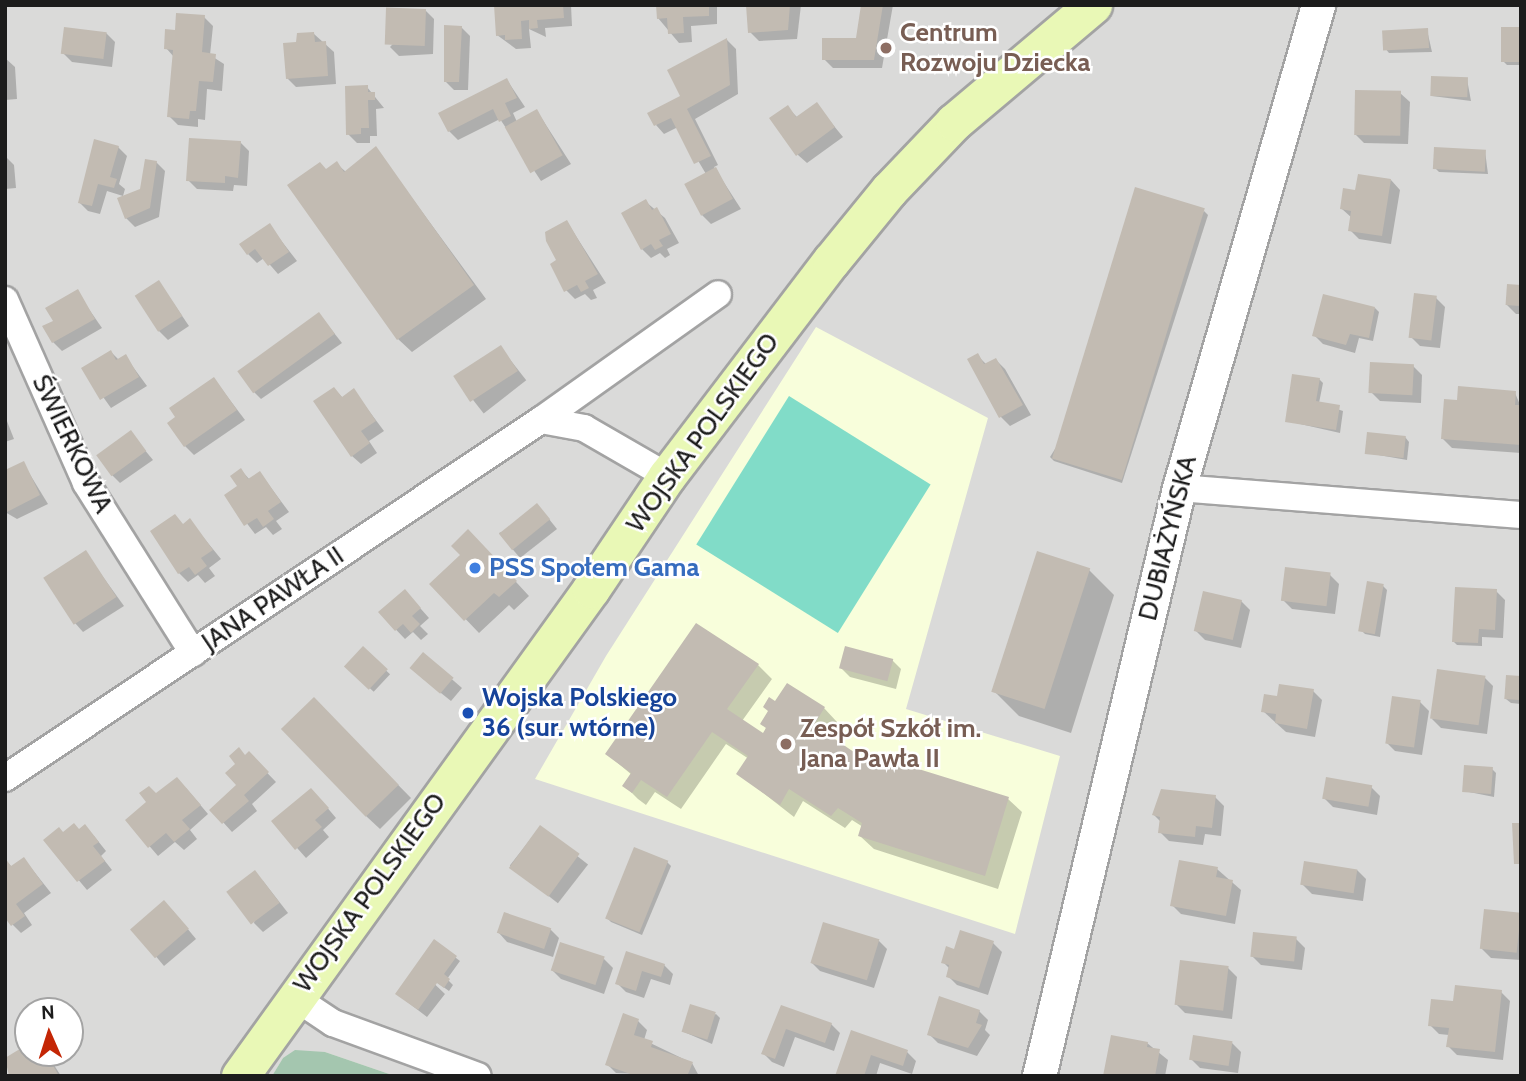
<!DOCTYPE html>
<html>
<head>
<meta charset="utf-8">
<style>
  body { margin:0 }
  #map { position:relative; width:1526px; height:1081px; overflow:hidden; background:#eeece2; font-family:Cabin,sans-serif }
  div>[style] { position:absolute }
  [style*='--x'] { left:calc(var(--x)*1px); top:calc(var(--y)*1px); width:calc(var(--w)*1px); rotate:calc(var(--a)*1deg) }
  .residential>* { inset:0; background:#dadad9 }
  .education>* { inset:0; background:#f8fedb }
  .cemetery>* { inset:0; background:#a4c6af }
  .pitch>* { inset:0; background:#81dcc8; transform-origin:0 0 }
  .shadow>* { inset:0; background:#0003; transform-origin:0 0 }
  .building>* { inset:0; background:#c2bbb2; transform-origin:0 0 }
  .roads { filter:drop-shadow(2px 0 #a3a3a3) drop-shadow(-2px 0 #a3a3a3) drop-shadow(0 2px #a3a3a3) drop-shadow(0 -2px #a3a3a3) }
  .minor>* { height:26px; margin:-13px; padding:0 13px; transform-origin:13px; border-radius:13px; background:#fff }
  .tertiary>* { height:33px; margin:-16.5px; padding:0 16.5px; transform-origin:16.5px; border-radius:16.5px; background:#fff }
  .secondary>* { height:37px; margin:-18.5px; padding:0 18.5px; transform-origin:18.5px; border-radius:18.5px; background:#e9f8b6 }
  .dots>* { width:19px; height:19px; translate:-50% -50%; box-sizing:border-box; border:4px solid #fff; border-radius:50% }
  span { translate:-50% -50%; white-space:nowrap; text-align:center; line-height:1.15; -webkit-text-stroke:5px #fff; paint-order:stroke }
  .education-label { font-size:26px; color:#785e54; font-weight:700 }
  .left { translate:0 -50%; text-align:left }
  .street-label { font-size:26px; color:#1c1c1c }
  .shop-label { font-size:26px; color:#366cbe; font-weight:700 }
  .transit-label { font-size:26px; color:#164399; font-weight:700 }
  .frame { position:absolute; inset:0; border:7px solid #1c1c1c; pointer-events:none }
  .north { position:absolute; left:14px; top:997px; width:70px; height:70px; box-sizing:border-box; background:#fff; border:2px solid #a4a4a4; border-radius:50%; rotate:357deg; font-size:19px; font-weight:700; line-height:28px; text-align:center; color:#1c1c1c }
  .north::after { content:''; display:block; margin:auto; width:24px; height:32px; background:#c42605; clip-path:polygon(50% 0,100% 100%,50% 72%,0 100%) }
</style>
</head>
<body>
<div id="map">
  <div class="residential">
    <i style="clip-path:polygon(evenodd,5px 5px,1521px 5px,1521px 1076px,395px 1076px,325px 1052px,283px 1058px,272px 1076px,5px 1076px,5px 5px,28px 1011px,70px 1011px,70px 1053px,28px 1053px,28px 1011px)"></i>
  </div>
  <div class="education">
    <i style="clip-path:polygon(816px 327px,988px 418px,906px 709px,1060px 756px,1015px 934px,535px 779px,606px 656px)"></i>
  </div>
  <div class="cemetery">
    <i style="clip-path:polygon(295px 1050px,325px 1052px,395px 1076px,272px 1076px,283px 1058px)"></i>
  </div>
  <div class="pitch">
    <i style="left:789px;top:396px;width:167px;height:175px;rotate:32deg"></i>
  </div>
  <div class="shadow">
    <i style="clip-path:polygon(495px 5px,571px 5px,572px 26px,545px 28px,546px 37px,529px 29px,531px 48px,516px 49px,497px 35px)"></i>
    <i style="clip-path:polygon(658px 5px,717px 5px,717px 24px,691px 26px,692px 42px,679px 43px,658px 18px)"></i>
    <i style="clip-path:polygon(748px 5px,801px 5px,797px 39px,759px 41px,750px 32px)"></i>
    <i style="clip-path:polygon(863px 5px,893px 5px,882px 68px,833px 68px,824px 59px,858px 40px)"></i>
    <i style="clip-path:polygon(425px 10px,434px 19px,433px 54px,399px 56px,390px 47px)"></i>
    <i style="clip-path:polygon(204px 17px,213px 26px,210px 55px,224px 64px,222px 91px,207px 89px,205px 120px,198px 119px,198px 127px,178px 125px,169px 116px,174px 57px,166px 48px)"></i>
    <i style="clip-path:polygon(461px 27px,470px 36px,468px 90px,454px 90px,445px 81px)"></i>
    <i style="clip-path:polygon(1521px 29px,1521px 65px,1507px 65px,1503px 61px)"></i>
    <i style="clip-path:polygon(1427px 30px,1432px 52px,1389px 53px,1385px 48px)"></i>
    <i style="clip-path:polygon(106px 33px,115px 42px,112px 67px,72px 62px,63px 53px)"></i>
    <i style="clip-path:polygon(314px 34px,334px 52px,336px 84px,296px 87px,287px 78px,298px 44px)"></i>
    <i style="clip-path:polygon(727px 40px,736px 49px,738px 94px,695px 119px,718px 165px,714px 167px,741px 209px,711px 224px,702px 215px,706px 174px,678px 127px,664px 134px,656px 125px,683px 97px,669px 71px)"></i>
    <i style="clip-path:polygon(5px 58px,15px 67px,17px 99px,5px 100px)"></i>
    <i style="clip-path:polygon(1467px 79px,1471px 101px,1432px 96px)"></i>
    <i style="clip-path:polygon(507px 80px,525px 107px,513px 113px,517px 122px,537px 111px,571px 164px,541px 181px,500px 119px,458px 140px,449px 131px)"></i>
    <i style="clip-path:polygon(367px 87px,384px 108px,376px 109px,377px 136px,370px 136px,370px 143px,357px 143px,348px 134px)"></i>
    <i style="clip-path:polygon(1400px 93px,1410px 102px,1408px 144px,1364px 143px,1355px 134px)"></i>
    <i style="clip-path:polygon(816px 104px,843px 137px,807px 163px,798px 155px,787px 107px,798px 118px)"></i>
    <i style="clip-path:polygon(240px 142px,249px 151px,247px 186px,234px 185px,233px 191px,197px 189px,188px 180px)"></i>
    <i style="clip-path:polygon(118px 147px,127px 156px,119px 184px,125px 189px,123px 196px,107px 191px,100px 214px,88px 211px,79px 202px)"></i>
    <i style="clip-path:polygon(376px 149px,486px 299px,412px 352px,398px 339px,327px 171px,337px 164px,346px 172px)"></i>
    <i style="clip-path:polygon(1485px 151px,1488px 174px,1439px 172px,1435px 168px)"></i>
    <i style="clip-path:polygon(5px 156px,14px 165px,16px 188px,5px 189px)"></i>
    <i style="clip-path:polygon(156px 162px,165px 171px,159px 217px,135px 227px,126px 218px)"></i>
    <i style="clip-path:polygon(1391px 180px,1400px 190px,1391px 244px,1359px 239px,1350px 230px,1352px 218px,1342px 209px,1357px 192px)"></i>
    <i style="clip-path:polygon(646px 202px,665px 218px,679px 243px,667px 249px,670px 255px,665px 258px,660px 253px,651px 258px,642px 249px)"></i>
    <i style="clip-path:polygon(1204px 211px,1208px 215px,1122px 483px,1054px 461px,1050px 457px)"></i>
    <i style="clip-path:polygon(567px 222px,606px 283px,593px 290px,597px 298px,591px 300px,585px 294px,575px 299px,566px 290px,558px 261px)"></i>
    <i style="clip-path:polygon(269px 225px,297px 261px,278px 274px,264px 258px,257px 263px,248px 254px)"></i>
    <i style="clip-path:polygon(159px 282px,189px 326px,168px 340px,159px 331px)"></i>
    <i style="clip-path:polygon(1521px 287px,1521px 314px,1516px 314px,1507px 305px)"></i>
    <i style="clip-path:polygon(77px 292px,102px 328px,62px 351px,53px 342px,55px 322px)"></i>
    <i style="clip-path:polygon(1436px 298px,1445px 307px,1440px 348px,1420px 346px,1411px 337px)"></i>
    <i style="clip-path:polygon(1375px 308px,1379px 312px,1373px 341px,1359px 338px,1355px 353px,1323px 344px,1314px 335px)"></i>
    <i style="clip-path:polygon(319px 314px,342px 343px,261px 399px,252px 390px)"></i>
    <i style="left:501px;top:348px;width:41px;height:54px;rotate:52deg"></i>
    <i style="clip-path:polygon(111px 352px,119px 360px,125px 356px,147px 386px,111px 408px,83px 369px)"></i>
    <i style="clip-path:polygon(978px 356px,987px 365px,996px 360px,1005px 369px,1031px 415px,1010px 426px,1001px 417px,970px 360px)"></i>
    <i style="clip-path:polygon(1413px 366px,1422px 375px,1421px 403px,1380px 401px,1371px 392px)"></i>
    <i style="clip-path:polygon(214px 379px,245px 420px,194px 455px,185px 446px)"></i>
    <i style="clip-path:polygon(1319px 379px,1323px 383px,1319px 403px,1343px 411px,1340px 433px,1287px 421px)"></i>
    <i style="clip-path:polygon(334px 389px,343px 398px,354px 391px,384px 431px,369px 441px,377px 453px,361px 464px,352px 456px)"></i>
    <i style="clip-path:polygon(1515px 393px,1521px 407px,1521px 453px,1452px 448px,1443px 439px,1462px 402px)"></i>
    <i style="clip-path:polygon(5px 416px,14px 439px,5px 442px)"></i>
    <i style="clip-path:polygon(130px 432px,153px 460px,120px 483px,111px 474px)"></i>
    <i style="clip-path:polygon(1405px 437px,1409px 442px,1407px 460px,1367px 453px)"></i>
    <i style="clip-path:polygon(23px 463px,48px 504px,17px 519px,5px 512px,5px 472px)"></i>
    <i style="clip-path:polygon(241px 470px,250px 480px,260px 473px,289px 512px,276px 521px,282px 529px,273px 535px,266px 527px,255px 534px,226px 496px,239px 487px)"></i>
    <i style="clip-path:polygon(545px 514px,557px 529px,520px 558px,499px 533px)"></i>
    <i style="clip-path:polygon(190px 521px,221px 559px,209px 568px,215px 576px,205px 583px,198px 575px,188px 582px,179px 573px,184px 525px)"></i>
    <i style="clip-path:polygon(482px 545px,529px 596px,514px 610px,509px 605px,479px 633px,432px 584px,462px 555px)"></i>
    <i style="clip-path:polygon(85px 552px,124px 606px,83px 632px,75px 623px)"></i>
    <i style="clip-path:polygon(1089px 570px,1114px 595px,1071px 733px,1019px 716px,994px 691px)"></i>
    <i style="clip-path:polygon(1330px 575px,1339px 584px,1335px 614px,1292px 609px,1283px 600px)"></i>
    <i style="clip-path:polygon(1383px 586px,1387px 590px,1380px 637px,1365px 634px,1361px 630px)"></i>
    <i style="clip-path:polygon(1496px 591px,1505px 600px,1503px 638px,1482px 637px,1482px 646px,1457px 645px,1453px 641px)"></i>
    <i style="clip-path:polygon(413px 600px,429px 618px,420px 626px,428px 634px,421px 640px,413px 632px,405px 639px,380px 613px)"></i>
    <i style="clip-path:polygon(1241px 601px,1250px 610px,1241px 648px,1205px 640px,1196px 631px)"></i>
    <i style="left:363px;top:649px;width:37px;height:24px;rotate:43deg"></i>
    <i style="clip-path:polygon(424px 655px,462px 688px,451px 701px,421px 677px)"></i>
    <i style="clip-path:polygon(892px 660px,901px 669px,896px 689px,850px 677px,841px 668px)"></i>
    <i style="clip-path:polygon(758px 665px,772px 679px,742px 721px,763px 736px,775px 703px,824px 708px,837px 722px,828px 737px,880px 771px,1008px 799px,1022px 812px,998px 889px,874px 849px,860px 836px,863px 827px,852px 820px,845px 828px,803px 801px,794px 817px,739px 774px,749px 759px,726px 744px,681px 809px,655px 792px,646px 805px,638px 799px,625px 786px,632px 775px,607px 754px)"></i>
    <i style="clip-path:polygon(1484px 677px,1493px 686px,1487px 734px,1441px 728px,1432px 719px)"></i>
    <i style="clip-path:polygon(1521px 677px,1521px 704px,1511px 703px,1506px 699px)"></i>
    <i style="clip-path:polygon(1313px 691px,1322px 700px,1315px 737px,1286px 732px,1263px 711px,1279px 698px)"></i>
    <i style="clip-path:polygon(314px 699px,411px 798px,380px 829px,366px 816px)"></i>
    <i style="clip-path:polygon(1420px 702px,1429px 711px,1422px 755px,1395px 751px,1386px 742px)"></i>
    <i style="clip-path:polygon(249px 754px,276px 782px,252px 804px,257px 811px,232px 832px,212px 810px,238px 785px)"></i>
    <i style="clip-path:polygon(1492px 769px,1496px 773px,1494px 797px,1464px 791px)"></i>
    <i style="clip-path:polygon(1371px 787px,1380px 796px,1377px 815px,1333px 807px,1324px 798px)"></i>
    <i style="clip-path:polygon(186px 788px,208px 814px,190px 830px,197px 839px,184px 850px,175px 842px,158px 856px,127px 820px,156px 795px)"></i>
    <i style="clip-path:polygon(1215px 797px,1224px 806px,1221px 836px,1205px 834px,1203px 845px,1169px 841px,1160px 832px,1161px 822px,1154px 815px)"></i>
    <i style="clip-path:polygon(320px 799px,336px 818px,323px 830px,329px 837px,306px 858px,274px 822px)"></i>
    <i style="left:540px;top:827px;width:61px;height:49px;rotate:38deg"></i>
    <i style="clip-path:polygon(79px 831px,94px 836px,106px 851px,101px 856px,112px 870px,87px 890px,45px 840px)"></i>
    <i style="clip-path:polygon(24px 859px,51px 893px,24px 913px,32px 925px,21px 933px,13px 925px,5px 860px,12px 867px)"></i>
    <i style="clip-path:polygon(667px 862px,671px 866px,642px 935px,611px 922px,607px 918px)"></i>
    <i style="clip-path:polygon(1217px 869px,1241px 890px,1235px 924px,1181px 914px,1172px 905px)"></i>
    <i style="clip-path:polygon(1357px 870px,1366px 879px,1363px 901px,1312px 894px,1303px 885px)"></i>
    <i style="clip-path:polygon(263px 881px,288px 913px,263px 932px,254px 923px)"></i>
    <i style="clip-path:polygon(173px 911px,196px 939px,164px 966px,133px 929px)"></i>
    <i style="clip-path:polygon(1521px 915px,1521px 960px,1491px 958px,1482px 949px)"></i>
    <i style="clip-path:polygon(550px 929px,559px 938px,553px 957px,507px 942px,499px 933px)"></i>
    <i style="clip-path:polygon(1296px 939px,1305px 948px,1302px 970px,1261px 965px,1252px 956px)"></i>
    <i style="clip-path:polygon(878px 940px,887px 949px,874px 988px,820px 971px,811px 962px)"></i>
    <i style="clip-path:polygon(435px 942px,460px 961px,447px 979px,453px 985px,449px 991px,422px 972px,445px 994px,427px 1017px,397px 994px)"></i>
    <i style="clip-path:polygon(993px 943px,1002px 952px,988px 995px,957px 985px,948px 976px,950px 969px,943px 962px,955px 951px)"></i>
    <i style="clip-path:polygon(627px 953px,664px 965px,673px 974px,670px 985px,651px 979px,644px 998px,626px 992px,617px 983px)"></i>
    <i style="clip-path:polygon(604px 959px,613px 968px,604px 994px,561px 979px,552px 970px)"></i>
    <i style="clip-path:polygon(1228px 968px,1237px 977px,1232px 1019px,1185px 1013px,1176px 1004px)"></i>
    <i style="clip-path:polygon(1501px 992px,1510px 1001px,1503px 1060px,1457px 1055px,1448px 1046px,1449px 1035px,1439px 1034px,1430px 1025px,1455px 1003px)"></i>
    <i style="clip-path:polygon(782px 1007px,831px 1024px,840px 1033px,834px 1051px,795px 1037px,784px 1067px,772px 1062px,763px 1053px)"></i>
    <i style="clip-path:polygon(979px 1011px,988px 1020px,985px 1030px,990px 1035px,977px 1056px,938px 1043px,929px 1034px)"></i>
    <i style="clip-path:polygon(716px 1014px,720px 1018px,712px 1044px,684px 1032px)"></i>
    <i style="clip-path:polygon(638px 1021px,647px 1030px,644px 1040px,692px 1063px,699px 1076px,616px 1073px,607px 1064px)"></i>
    <i style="clip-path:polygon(852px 1032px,907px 1052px,916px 1061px,912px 1074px,880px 1063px,876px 1076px,837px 1076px)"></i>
    <i style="clip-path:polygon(1147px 1043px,1168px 1060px,1165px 1076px,1105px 1076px)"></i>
    <i style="clip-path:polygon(1232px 1043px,1241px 1052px,1238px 1073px,1200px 1068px,1191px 1059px)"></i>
    <i style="clip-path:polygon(28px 1046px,28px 1053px,56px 1053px,61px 1061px,54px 1065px,61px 1076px,11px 1076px,5px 1060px)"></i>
  </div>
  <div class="building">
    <i style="clip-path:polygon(494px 5px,563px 5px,564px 18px,537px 20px,538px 28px,529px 29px,529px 20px,521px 21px,522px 39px,505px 40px,505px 35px,496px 36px)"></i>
    <i style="clip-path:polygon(656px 5px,709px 5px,709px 16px,683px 17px,684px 33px,668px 34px,667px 18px,657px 19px)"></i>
    <i style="clip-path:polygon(746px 5px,790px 5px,788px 30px,748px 33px)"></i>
    <i style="clip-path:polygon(861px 5px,883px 5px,874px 60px,822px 60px,822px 38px,856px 38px)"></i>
    <i style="left:426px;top:9px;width:37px;height:40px;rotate:92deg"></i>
    <i style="clip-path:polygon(176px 13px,205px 15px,202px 52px,216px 54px,213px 82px,199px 81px,196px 111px,190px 111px,189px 119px,167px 117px,173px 50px,164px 49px,165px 29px,175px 30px)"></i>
    <i style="clip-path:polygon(444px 25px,462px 26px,459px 82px,444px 82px)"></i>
    <i style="left:64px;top:27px;width:43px;height:27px;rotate:7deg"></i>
    <i style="left:1521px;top:27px;width:35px;height:20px;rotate:90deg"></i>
    <i style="left:1428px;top:28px;width:20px;height:46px;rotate:87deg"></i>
    <i style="clip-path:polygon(314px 32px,315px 42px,326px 41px,328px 76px,286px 79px,283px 43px,296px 42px,297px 33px)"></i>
    <i style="clip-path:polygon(727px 38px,730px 85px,687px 109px,711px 156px,694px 164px,671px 118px,654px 126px,647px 113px,680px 96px,667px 70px)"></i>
    <i style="left:1431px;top:76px;width:37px;height:20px;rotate:2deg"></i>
    <i style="clip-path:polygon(507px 78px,517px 98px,505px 103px,511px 116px,499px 122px,493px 109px,448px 132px,438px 113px)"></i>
    <i style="clip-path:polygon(368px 85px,368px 92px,375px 92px,375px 100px,368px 100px,369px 128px,361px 128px,361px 134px,346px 135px,345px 86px)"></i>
    <i style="left:1355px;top:90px;width:46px;height:45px;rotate:1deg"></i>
    <i style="clip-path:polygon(817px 102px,835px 127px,796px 156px,769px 118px,788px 105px,796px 117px)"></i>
    <i style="left:537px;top:109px;width:53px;height:37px;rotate:61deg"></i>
    <i style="clip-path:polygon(189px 138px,241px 141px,238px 178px,225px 176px,225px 183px,186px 181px)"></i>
    <i style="clip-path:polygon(94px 139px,119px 146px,110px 177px,117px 179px,114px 188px,98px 184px,92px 206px,78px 203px)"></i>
    <i style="clip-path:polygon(376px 146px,474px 285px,397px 340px,287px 185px,320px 162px,326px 169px,337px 161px,344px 172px)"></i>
    <i style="left:1434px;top:147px;width:52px;height:22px;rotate:3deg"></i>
    <i style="clip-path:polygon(145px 159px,157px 161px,150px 208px,125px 219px,117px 198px,140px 189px)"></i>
    <i style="left:716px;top:167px;width:36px;height:36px;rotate:62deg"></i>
    <i style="clip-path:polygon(1358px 174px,1391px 179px,1382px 236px,1348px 231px,1351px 211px,1340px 209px,1343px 188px,1355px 190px)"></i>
    <i style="left:1135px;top:187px;width:73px;height:284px;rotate:17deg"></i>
    <i style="clip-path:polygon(646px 199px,652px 210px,657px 207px,671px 234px,659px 240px,663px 246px,655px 250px,651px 244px,641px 250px,621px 213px)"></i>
    <i style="clip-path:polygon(567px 220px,598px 274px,585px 281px,589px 288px,581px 292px,577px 285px,564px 292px,550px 264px,556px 260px,546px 241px,545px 232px)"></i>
    <i style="clip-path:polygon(270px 223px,289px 252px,268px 266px,255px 249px,247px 255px,239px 244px)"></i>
    <i style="left:159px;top:280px;width:43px;height:29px;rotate:57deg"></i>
    <i style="left:1507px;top:284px;width:14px;height:21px;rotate:4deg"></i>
    <i style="clip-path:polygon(78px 289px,95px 319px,52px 343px,42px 326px,53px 321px,45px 308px)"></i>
    <i style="left:1414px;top:293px;width:23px;height:45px;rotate:7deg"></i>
    <i style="clip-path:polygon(1323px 294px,1375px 307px,1369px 338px,1350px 334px,1346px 345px,1312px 336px)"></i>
    <i style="left:319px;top:312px;width:27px;height:101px;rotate:54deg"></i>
    <i style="left:501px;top:345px;width:31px;height:57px;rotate:57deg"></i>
    <i style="clip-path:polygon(111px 350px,116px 360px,126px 354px,139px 377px,100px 400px,81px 368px)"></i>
    <i style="clip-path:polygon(978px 353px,984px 364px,996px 358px,1023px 405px,999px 418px,967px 359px)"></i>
    <i style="left:1370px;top:362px;width:44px;height:31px;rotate:3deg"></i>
    <i style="clip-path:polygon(1292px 374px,1320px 378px,1316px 401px,1340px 405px,1336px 430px,1285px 422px)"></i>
    <i style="clip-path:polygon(214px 377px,237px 410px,184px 447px,167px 423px,175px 417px,169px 408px)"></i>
    <i style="clip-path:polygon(1458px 386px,1516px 391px,1515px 405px,1521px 405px,1521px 445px,1441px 439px,1444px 399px,1457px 400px)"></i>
    <i style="clip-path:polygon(334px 387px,342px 397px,354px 388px,376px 421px,361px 431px,370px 443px,351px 457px,313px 401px)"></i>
    <i style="left:131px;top:430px;width:26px;height:43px;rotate:54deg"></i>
    <i style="left:1367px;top:432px;width:39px;height:22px;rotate:6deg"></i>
    <i style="clip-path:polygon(24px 461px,40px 495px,7px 512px,5px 470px)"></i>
    <i style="clip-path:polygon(241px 468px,248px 479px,260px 471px,281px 502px,268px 511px,274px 519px,263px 527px,257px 518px,244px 526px,224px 495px,237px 486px,230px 476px)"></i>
    <i style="left:537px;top:503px;width:21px;height:49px;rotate:51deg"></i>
    <i style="clip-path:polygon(175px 514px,183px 524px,190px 518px,213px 550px,201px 558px,207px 566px,195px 575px,189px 567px,178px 574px,150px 531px)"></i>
    <i style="clip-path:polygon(468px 529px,517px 581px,499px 597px,494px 593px,464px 621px,429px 584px,460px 555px,451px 546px)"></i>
    <i style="left:86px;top:550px;width:56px;height:51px;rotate:57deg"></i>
    <i style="left:1037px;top:551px;width:56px;height:148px;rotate:18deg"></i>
    <i style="left:1285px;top:567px;width:46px;height:34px;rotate:7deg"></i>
    <i style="left:1367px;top:581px;width:17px;height:51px;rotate:10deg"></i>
    <i style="clip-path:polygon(1455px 587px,1497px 589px,1495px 630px,1479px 629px,1478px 643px,1452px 642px)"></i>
    <i style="clip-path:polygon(405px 589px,421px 608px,412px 616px,420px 624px,411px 633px,403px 624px,395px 631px,378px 612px)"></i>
    <i style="left:1203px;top:591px;width:40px;height:41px;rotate:13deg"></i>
    <i style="clip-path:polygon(696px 623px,759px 664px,727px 709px,763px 733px,766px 728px,760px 724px,768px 711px,763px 707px,769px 697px,775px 701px,787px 683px,825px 707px,814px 725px,879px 769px,883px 758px,1009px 797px,985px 876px,858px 836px,862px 823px,838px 808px,831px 816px,789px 789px,780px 805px,736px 774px,748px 756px,712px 732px,667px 797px,641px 780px,632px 793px,622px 786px,631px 773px,605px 754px)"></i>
    <i style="left:363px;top:646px;width:34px;height:28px;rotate:43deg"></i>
    <i style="left:845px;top:646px;width:50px;height:23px;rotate:15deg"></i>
    <i style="left:423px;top:652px;width:40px;height:21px;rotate:40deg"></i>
    <i style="left:1437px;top:669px;width:49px;height:50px;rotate:8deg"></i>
    <i style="left:1506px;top:675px;width:15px;height:24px;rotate:4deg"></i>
    <i style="clip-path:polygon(1279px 684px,1314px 689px,1307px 729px,1275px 723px,1276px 714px,1261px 712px,1264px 694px,1277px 696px)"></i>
    <i style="left:1392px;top:696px;width:29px;height:48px;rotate:8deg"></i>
    <i style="left:314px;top:697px;width:122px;height:46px;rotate:46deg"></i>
    <i style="clip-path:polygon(239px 747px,245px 755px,249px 751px,269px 772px,244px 795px,249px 801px,222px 824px,209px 810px,236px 785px,225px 773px,235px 764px,229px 756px)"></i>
    <i style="left:1464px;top:765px;width:29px;height:27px;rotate:4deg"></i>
    <i style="clip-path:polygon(177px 777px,201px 805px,182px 820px,190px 829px,174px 842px,166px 833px,148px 848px,125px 820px,146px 802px,139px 793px,149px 786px,156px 793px)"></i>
    <i style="left:1326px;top:777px;width:47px;height:22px;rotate:10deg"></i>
    <i style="clip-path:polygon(311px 788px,329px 808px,315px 820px,322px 827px,295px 850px,271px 821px)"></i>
    <i style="clip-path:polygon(1161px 789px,1216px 795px,1212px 828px,1196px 826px,1195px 837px,1158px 833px,1160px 817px,1152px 815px)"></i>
    <i style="clip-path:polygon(74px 823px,79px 829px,85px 824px,99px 842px,93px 846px,105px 861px,77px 882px,43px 840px,59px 827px,63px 832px)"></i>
    <i style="clip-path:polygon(1512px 823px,1521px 823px,1521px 864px,1514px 864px)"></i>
    <i style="left:540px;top:825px;width:49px;height:53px;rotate:36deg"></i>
    <i style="left:634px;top:847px;width:37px;height:77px;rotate:22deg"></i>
    <i style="clip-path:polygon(24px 857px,43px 884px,16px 904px,25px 916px,11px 926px,5px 918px,5px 858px,11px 866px)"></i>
    <i style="clip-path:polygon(1179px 860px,1218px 867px,1216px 877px,1233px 880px,1226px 916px,1170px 906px)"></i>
    <i style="left:1304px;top:861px;width:54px;height:24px;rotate:9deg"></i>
    <i style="left:255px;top:870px;width:41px;height:36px;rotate:53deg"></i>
    <i style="left:164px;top:900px;width:38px;height:45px;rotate:49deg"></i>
    <i style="left:1484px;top:909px;width:37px;height:40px;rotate:6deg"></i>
    <i style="left:504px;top:912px;width:50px;height:22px;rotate:19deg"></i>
    <i style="left:823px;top:922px;width:59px;height:43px;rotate:17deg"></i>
    <i style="clip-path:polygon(960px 930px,994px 941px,979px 988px,946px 977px,949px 965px,941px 963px,946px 946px,954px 949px)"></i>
    <i style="left:1253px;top:932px;width:44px;height:25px;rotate:6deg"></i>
    <i style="clip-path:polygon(434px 939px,457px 956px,444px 974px,450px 979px,444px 988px,437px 983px,418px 1010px,395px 994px)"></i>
    <i style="left:560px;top:942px;width:47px;height:30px;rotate:18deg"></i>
    <i style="clip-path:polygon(626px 951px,665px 964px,661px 977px,642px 971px,636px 991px,615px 984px)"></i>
    <i style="left:1180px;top:960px;width:49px;height:45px;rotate:7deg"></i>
    <i style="clip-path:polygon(1455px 985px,1502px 990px,1495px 1052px,1446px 1047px,1449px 1028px,1428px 1026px,1431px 999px,1453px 1001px)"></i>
    <i style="clip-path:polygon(939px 996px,980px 1010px,976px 1023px,982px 1025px,968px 1048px,927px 1035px)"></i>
    <i style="left:690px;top:1004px;width:27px;height:29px;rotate:17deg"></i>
    <i style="clip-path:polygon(781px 1005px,832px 1023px,825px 1043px,786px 1029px,775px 1059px,761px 1054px)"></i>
    <i style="clip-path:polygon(623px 1013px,639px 1019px,634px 1035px,653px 1041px,651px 1047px,693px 1062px,688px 1074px,636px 1076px,605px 1065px)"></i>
    <i style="clip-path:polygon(851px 1030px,908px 1050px,903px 1066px,871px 1055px,864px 1076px,835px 1076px)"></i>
    <i style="clip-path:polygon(1111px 1035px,1148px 1042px,1147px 1047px,1160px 1049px,1155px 1076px,1103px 1076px)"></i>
    <i style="left:1193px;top:1035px;width:40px;height:25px;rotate:9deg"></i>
    <i style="clip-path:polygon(28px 1044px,28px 1053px,50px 1053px,47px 1055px,59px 1076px,9px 1076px,5px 1058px)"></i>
  </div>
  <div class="roads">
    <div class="minor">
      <i style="--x:5;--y:300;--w:200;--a:66.1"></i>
      <i style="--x:86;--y:483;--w:201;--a:57.8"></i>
      <i style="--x:541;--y:420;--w:44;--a:10.5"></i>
      <i style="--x:584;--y:428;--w:96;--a:30"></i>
      <i style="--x:1179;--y:488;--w:343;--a:4.5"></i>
      <i style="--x:5;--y:778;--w:645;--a:-33.74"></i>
      <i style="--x:541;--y:420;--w:217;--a:-35.4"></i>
      <i style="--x:294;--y:997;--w:47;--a:33.7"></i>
      <i style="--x:333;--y:1023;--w:154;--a:20.1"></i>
    </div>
    <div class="tertiary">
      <i style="--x:1039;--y:1076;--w:604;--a:-76.61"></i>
      <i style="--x:1179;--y:488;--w:503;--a:-73.94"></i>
    </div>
    <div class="secondary">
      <i style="--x:240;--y:1076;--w:600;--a:-54.22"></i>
      <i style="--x:591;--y:589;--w:136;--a:-56.1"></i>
      <i style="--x:667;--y:476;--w:270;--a:-52.7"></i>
      <i style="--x:831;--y:261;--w:92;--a:-50.8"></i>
      <i style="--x:889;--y:190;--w:94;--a:-46.3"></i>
      <i style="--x:954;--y:122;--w:182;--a:-40.1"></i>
    </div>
  </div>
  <div class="dots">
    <i style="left:886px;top:48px;background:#8d6e63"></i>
    <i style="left:475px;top:568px;background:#3f7fe0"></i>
    <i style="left:468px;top:713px;background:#1a4fb4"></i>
    <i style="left:786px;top:744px;background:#8d6e63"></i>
  </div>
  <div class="education-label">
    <span class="left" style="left:900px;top:48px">Centrum<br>Rozwoju Dziecka</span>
    <span class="left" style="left:800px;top:744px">Zespół Szkół im.<br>Jana Pawła II</span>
  </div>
  <div class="street-label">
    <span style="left:703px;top:433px;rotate:-54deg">WOJSKA POLSKIEGO</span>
    <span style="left:72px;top:444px;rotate:64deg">ŚWIERKOWA</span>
    <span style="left:1168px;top:538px;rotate:-76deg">DUBIAŻYŃSKA</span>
    <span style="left:273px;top:599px;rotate:-34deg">JANA PAWŁA II</span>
    <span style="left:370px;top:893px;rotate:-54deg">WOJSKA POLSKIEGO</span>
  </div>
  <div class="shop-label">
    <span class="left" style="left:489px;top:568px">PSS Społem Gama</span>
  </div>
  <div class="transit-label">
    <span class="left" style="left:482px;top:713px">Wojska Polskiego<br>36 (sur. wtórne)</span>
  </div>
  <div class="frame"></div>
  <div class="north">N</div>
</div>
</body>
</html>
